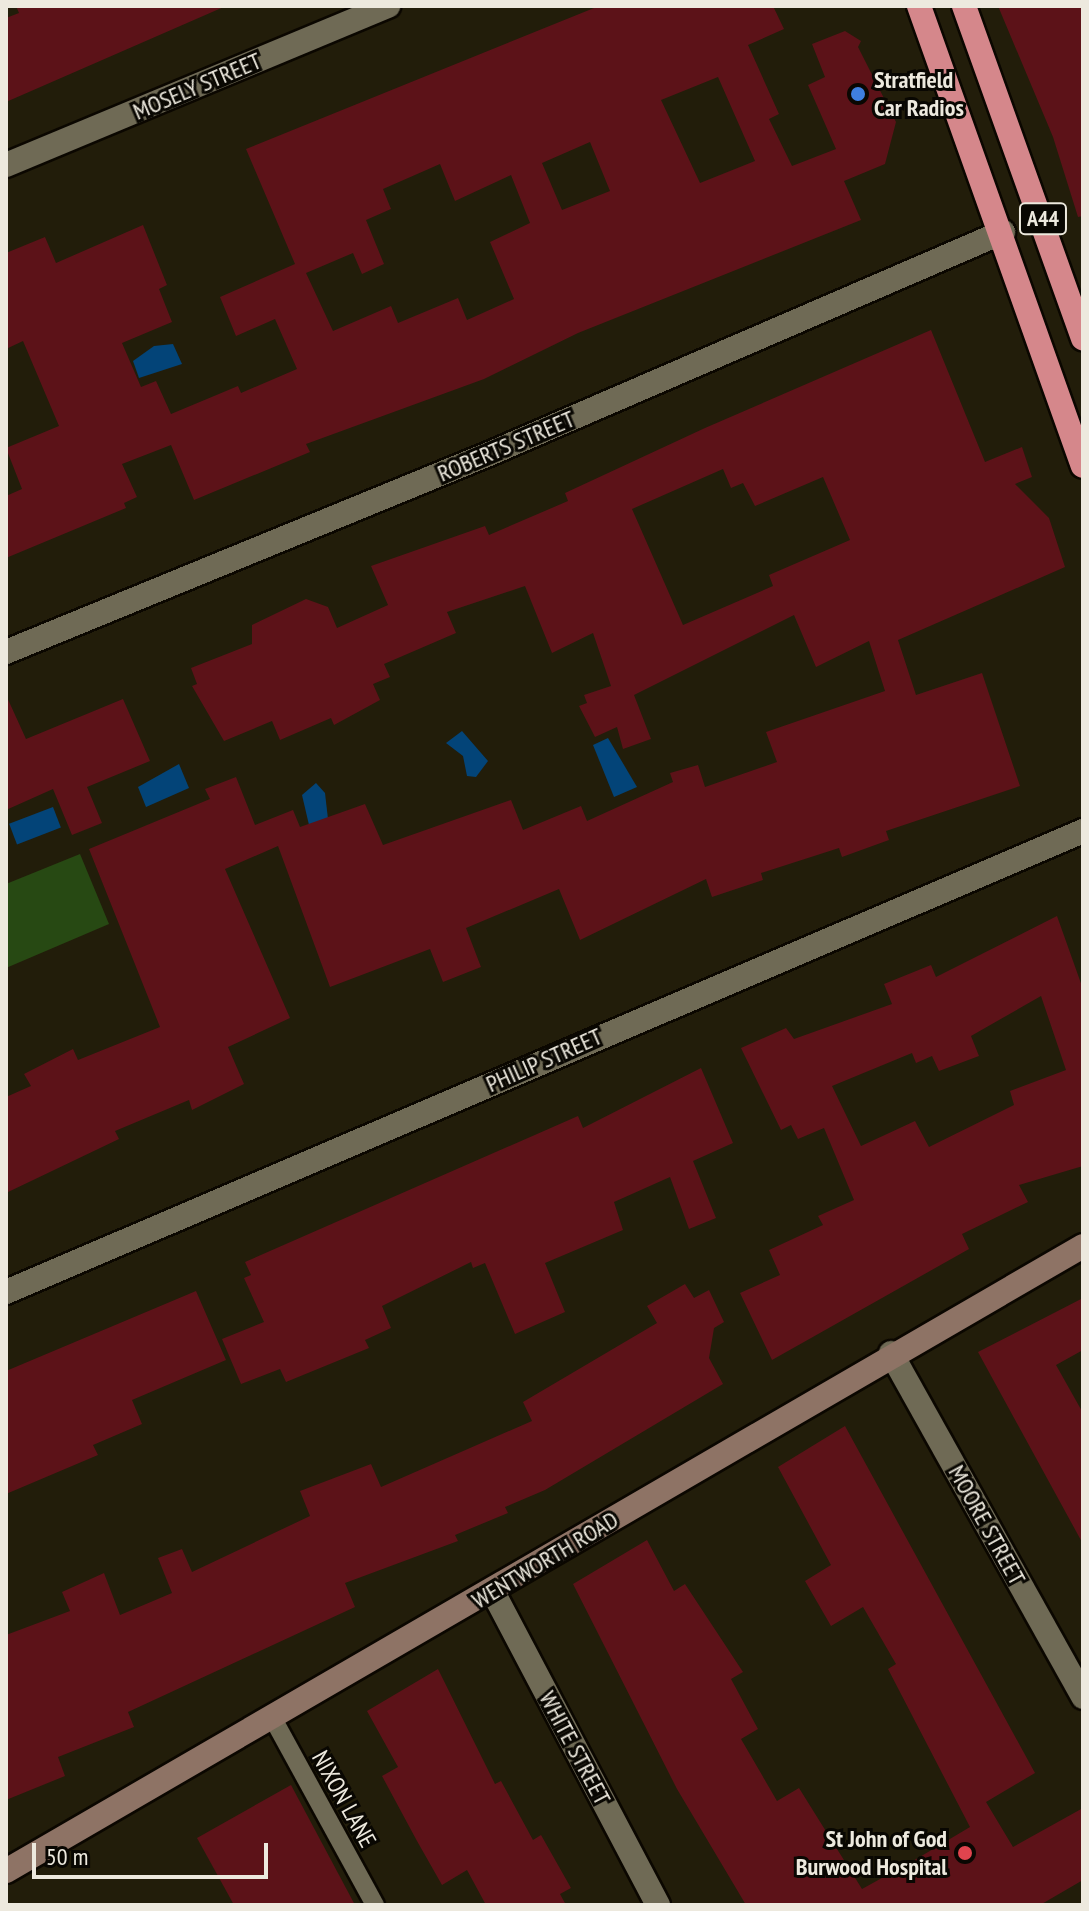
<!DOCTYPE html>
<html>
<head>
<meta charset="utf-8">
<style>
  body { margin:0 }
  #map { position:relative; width:1089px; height:1911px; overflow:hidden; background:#221d0a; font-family:"PT Sans Narrow",sans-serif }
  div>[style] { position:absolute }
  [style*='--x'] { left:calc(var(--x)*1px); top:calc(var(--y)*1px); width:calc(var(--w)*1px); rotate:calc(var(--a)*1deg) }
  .green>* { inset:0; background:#274913 }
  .water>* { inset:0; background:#034478; transform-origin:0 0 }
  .building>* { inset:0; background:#5c1218 }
  .roads { filter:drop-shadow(2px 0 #0b0700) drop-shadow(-2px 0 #0b0700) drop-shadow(0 2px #0b0700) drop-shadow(0 -2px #0b0700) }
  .lane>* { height:18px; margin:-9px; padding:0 9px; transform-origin:9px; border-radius:9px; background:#6f6a55 }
  .street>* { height:24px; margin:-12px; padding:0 12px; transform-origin:12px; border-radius:12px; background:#6f6a55 }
  .secondary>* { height:24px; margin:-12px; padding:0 12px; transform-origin:12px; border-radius:12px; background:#8e7365 }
  .highway>* { height:24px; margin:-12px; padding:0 12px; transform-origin:12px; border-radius:12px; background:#d5878b }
  .dots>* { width:22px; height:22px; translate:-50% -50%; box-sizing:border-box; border:4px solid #090702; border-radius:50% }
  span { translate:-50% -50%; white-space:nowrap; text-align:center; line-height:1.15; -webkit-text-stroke:6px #090702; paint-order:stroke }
  .shield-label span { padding:2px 6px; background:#090702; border:2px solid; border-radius:6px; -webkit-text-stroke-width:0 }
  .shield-label { font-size:22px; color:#ede9de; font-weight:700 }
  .poi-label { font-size:24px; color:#ede9de; font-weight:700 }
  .left { translate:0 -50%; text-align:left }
  .right { translate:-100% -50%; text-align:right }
  .street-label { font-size:24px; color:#ede9de }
  .frame { position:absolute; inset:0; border:8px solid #ede9de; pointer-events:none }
  .scale { position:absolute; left:32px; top:1843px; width:236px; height:36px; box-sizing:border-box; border:4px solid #ede9de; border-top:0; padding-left:10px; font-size:24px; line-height:28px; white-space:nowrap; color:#ede9de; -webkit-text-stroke:6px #090702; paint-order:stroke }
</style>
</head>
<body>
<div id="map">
  <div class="green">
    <i style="clip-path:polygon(80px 854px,109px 924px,6px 968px,6px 884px)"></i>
  </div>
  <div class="water">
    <i style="clip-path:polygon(173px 344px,182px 364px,139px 378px,133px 361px,154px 346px)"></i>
    <i style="clip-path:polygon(462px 731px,488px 761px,476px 777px,467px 776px,463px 756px,446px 743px)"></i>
    <i style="clip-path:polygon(608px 738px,637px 787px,614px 797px,593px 745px)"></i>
    <i style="clip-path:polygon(179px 764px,189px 788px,146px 807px,138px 787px)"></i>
    <i style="clip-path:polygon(316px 783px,325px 793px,328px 819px,309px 825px,302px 795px)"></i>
    <i style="left:53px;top:807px;width:22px;height:47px;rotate:69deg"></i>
  </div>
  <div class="building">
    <i style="clip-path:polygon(16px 6px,226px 6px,6px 102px,6px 18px,19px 13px)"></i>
    <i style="clip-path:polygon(evenodd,599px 6px,773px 6px,784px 29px,748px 45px,779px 114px,769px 119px,792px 166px,836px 149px,808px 85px,825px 77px,812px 44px,845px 31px,861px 41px,858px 47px,896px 122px,885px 164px,844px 181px,861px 220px,578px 333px,484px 379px,306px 444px,310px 452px,194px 500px,171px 445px,122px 464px,137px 497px,124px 503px,126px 508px,6px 558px,6px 496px,22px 489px,6px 448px,59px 426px,23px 341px,6px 349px,6px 253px,45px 237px,56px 263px,143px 225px,167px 285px,159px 289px,172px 322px,122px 343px,141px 387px,156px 381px,171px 414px,238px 386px,241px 393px,297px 369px,275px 319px,236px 336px,220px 297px,295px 264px,246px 149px,599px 6px,718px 77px,755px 161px,700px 183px,661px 100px,718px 77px,599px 6px,590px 142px,610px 191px,562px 210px,542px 163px,590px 142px,599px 6px,440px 164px,455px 201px,511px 175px,530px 223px,490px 242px,514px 299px,467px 320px,458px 298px,398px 323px,391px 306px,333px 331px,306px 273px,353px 253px,362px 274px,384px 264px,366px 220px,391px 209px,383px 189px,440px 164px)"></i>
    <i style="clip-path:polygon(998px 6px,1083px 6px,1083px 216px,1078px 217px,1053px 137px)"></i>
    <i style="clip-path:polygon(evenodd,931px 330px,985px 462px,1022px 447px,1032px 477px,1015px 484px,1049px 518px,1065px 567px,898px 640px,916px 695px,982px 673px,1020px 786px,886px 831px,889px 840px,842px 857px,839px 848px,761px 873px,763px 880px,712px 897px,706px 879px,580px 940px,559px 889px,466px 928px,481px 967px,443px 982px,430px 949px,330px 987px,278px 846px,225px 869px,290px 1018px,228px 1047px,244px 1084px,192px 1110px,189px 1100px,115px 1131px,119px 1139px,6px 1193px,6px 1097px,31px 1086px,24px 1074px,73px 1049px,78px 1060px,160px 1027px,89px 849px,210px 799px,205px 789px,236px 777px,255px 825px,293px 810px,300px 827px,365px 804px,383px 845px,511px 800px,523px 830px,581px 806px,587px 821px,673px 782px,670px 773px,698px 765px,705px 787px,777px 762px,766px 732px,885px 691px,869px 641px,816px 667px,794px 615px,634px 695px,651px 739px,623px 749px,617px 727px,595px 737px,579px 706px,587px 703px,584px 695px,611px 686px,593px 633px,552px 653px,525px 586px,447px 612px,456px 633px,384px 664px,390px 677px,373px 684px,380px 700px,334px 725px,331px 718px,280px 740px,272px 721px,224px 741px,192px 686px,197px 684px,191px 668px,252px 644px,252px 625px,306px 599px,328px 607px,337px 628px,388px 605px,371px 566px,485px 526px,489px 535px,568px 501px,565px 493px,705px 428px,931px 330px,723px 469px,731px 488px,743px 483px,755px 506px,823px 477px,850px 540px,769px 575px,773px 586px,683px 625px,632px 509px,723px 469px)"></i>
    <i style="clip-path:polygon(6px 695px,26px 739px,123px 699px,150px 761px,87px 787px,102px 823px,72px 835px,53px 789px,6px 810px)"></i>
    <i style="clip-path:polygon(evenodd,1057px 916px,1083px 989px,1083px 1166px,1019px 1185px,1028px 1202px,962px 1234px,969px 1249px,772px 1360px,740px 1293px,780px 1275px,769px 1250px,823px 1225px,818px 1216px,854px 1200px,824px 1128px,798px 1139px,791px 1125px,781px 1130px,741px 1048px,786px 1028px,794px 1039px,892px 1004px,884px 984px,931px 965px,936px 977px,1057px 916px,1041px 996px,1066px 1070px,1010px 1091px,1014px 1105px,929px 1147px,915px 1121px,861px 1146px,832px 1086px,912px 1053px,916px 1063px,932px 1056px,939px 1071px,979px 1056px,971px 1036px,1041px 996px)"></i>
    <i style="clip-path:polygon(701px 1068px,733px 1143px,693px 1161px,716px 1218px,689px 1229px,670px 1177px,614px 1202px,623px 1230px,545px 1263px,565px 1312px,515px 1334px,485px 1263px,473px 1268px,471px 1262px,382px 1306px,391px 1328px,365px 1340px,369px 1348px,286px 1382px,280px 1369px,241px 1384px,222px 1339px,264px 1322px,244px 1278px,251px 1275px,245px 1262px,578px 1116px,583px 1128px)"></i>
    <i style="clip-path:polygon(685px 1284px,694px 1298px,709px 1290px,724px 1322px,714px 1328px,709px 1358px,723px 1384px,545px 1490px,505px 1507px,508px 1513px,455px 1535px,458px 1541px,345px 1583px,355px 1607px,128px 1712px,134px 1727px,58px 1757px,65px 1776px,6px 1800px,6px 1635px,70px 1611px,62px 1592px,104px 1573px,120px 1615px,172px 1593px,158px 1558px,182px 1549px,192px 1572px,310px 1516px,300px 1491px,371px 1464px,381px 1487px,532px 1421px,523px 1402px,657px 1323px,647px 1306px)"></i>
    <i style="clip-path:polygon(196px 1291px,226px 1360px,132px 1400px,142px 1424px,93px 1445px,98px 1455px,6px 1494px,6px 1371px)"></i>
    <i style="clip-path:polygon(1083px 1298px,1083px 1350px,1056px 1365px,1083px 1413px,1083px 1544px,978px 1352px)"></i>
    <i style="clip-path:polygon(845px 1426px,1035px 1773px,986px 1802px,1013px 1847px,1083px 1808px,1083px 1880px,1040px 1905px,746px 1905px,677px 1789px,573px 1584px,647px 1540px,674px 1591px,685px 1584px,743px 1672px,731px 1679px,758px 1729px,741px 1739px,777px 1801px,799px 1788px,862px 1889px,918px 1858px,970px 1827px,888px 1669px,896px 1664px,863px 1607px,831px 1626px,805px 1581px,831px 1565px,778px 1467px)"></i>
    <i style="clip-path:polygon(438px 1669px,495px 1784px,501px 1781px,533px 1840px,541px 1835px,571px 1888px,560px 1894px,566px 1905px,486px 1905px,467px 1870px,442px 1885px,417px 1841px,382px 1776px,398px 1767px,367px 1711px)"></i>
    <i style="clip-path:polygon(291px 1785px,355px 1905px,234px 1905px,197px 1838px)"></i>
  </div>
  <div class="roads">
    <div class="lane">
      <i style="--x:271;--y:1715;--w:217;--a:61.3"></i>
    </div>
    <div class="street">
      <i style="--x:6;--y:165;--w:414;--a:-22.6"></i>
      <i style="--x:6;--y:652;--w:522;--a:-22.29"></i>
      <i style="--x:489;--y:454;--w:560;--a:-23.36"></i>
      <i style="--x:6;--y:1292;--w:1172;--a:-23.17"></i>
      <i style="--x:891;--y:1353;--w:394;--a:60.8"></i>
      <i style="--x:493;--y:1592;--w:354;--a:62.2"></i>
    </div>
    <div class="secondary">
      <i style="--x:6;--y:1871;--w:1245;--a:-30.13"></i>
    </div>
    <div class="highway">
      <i style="--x:919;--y:6;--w:488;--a:70.4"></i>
      <i style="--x:964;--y:6;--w:353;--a:70.3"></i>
    </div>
  </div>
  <div class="dots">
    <i style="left:858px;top:94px;background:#3f7fe0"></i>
    <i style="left:965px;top:1853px;background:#e0444e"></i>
  </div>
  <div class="shield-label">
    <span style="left:1043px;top:219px">A44</span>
  </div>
  <div class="poi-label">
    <span class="left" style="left:874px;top:94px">Stratfield<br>Car Radios</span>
    <span class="right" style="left:947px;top:1853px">St John of God<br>Burwood Hospital</span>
  </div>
  <div class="street-label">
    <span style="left:197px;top:86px;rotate:-23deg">MOSELY STREET</span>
    <span style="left:506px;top:446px;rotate:-23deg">ROBERTS STREET</span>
    <span style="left:544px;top:1060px;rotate:-24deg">PHILIP STREET</span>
    <span style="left:987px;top:1525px;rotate:61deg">MOORE STREET</span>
    <span style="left:545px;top:1560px;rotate:-31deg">WENTWORTH ROAD</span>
    <span style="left:575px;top:1748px;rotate:62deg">WHITE STREET</span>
    <span style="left:344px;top:1799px;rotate:61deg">NIXON LANE</span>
  </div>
  <div class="frame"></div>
  <div class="scale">50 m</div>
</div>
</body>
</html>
